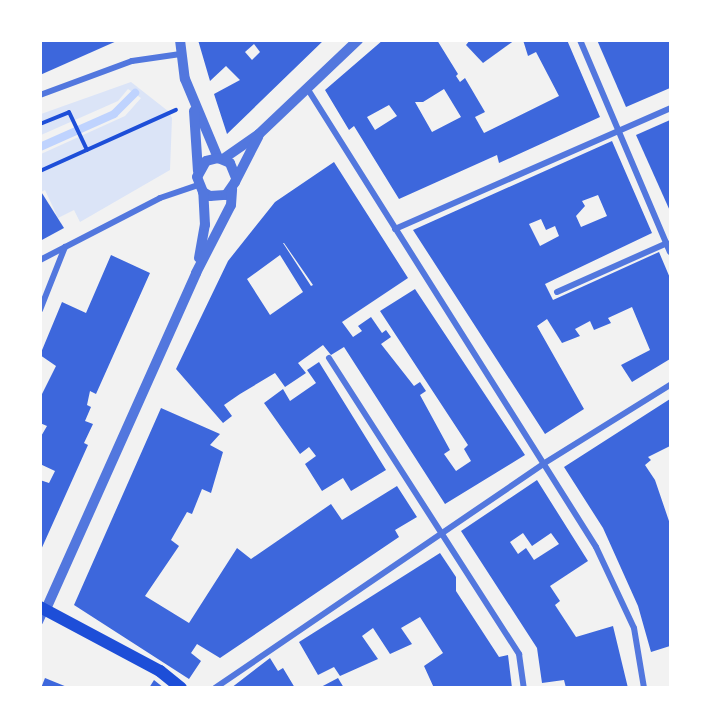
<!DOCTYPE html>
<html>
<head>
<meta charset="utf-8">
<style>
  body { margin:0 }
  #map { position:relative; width:711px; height:728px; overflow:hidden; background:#f2f2f2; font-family:Manrope,sans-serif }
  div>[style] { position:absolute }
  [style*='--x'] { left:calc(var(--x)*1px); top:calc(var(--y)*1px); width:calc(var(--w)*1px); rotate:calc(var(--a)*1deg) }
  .green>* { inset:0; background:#dbe4f7 }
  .stream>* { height:8px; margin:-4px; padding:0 4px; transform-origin:4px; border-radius:4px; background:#bfd3fe }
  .building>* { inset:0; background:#3d67dc }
  .path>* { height:4px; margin:-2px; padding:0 2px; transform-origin:2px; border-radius:2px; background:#1d4ed8 }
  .minor>* { height:6px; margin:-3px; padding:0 3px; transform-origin:3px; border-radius:3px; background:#5277de }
  .tertiary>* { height:10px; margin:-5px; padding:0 5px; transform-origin:5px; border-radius:5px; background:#5277de }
  .secondary>* { height:12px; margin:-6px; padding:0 6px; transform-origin:6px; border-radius:6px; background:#1d4ed8 }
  span { translate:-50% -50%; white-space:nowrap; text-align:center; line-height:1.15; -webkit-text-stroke:6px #fff; paint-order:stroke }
  .frame { position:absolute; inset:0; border:42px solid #fff; pointer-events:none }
</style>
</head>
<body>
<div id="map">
  <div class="green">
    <i style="clip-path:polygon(131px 82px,168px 111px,172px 118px,170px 170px,80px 222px,74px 210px,58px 218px,45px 190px,41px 192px,41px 154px,125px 116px,141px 98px,128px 89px,118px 101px,41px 135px,41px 114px)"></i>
  </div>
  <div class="stream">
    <i style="--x:40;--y:147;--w:81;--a:-24"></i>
    <i style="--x:114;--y:114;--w:30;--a:-45"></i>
  </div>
  <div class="building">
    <i style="clip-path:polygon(40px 40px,119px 40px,40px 75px)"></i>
    <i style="clip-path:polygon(evenodd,198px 40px,324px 40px,227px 134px,214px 94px,240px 80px,226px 66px,210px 81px,198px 40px,254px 44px,260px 52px,252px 60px,245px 52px,254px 44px)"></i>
    <i style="clip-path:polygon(evenodd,383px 40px,437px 40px,458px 74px,456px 76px,460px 82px,465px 78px,485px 112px,475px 117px,484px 133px,559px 96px,536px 52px,528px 56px,523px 40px,567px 40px,600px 117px,499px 163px,497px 155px,399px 199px,354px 126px,349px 130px,325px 90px,383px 40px,444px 89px,461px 117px,432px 132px,415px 102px,423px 102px,444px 89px,383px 40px,389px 105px,397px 116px,375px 130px,367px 117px,389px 105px)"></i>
    <i style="clip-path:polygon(470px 40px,515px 40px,483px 63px,466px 45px)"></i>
    <i style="clip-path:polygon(597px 40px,670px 40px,670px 88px,626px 107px)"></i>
    <i style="clip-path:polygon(670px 120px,670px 211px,636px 135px)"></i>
    <i style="clip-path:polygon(evenodd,612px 141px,652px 233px,545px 284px,553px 300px,659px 252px,670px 278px,670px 359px,632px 382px,621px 365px,650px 350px,632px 307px,608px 318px,611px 323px,594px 330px,590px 321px,575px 329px,580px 336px,562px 343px,547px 319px,537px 326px,584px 409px,545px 434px,413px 230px,612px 141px,598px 195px,607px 216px,581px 227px,576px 216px,585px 206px,582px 201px,598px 195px,612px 141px,541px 219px,546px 230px,555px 226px,559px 236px,540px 246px,529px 224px,541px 219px)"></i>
    <i style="clip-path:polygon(evenodd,334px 162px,408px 278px,342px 322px,353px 337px,362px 331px,358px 326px,371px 317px,382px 333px,386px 330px,391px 337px,381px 344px,414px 386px,420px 382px,426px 391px,420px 395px,450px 450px,444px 454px,456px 471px,471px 461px,464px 449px,468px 445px,380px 311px,415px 289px,525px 455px,445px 504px,344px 347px,331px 355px,323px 345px,298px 363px,306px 373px,285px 387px,275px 373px,240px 394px,224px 405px,232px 416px,223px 423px,176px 369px,228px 261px,275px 202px,334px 162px,283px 243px,284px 243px,313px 285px,311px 286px,283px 243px,334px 162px,280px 255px,303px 292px,270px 315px,247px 279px,280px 255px)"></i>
    <i style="clip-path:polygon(40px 190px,64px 228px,40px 241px)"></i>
    <i style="clip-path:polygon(111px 255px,150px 273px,96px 394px,90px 391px,87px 405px,91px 407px,85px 421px,93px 424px,84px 443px,88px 445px,40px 552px,40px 480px,49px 483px,55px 471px,40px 464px,40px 438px,47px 426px,40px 423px,40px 398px,56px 366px,40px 355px,62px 302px,86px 313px)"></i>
    <i style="clip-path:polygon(319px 362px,386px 470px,351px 491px,343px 478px,322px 491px,305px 464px,316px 456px,309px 447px,300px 454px,264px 403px,283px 389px,290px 401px,316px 383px,307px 370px)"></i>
    <i style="clip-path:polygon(670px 399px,670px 446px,648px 457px,651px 460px,645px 465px,655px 480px,670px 524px,670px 646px,651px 652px,638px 606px,603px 528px,564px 467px)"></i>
    <i style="clip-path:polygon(161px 408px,220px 434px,210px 445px,223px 452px,211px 493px,202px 489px,192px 514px,187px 512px,171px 540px,179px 546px,145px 596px,189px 623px,237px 548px,251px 559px,331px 504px,342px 520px,397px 486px,417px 517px,395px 530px,399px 537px,220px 658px,197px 644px,191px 653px,201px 661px,189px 679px,74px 605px)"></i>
    <i style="clip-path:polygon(evenodd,537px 480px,588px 561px,550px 586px,560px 601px,555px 605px,576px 637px,613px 626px,628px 688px,566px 688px,564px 680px,542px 683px,537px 648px,461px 531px,537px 480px,523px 533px,532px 546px,551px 533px,559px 544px,534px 560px,526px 548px,518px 554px,510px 542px,523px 533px)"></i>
    <i style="clip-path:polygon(440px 553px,456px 577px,456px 591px,499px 657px,508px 655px,512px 688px,434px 688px,424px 666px,443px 653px,420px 617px,401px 628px,412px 644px,390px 654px,373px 628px,362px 636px,378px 659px,340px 676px,334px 667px,318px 675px,299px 642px)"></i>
    <i style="clip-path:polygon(270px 658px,278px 671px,283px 668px,295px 688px,231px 688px)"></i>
    <i style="clip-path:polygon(45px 678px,67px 687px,67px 688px,41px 688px)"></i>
    <i style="clip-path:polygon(338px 678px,344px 688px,319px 688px)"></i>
    <i style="clip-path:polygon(154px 680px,164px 688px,149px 688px)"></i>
  </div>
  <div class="path">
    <i style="--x:40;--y:124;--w:31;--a:-22"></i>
    <i style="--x:69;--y:112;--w:42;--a:64.7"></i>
    <i style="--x:40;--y:171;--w:149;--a:-24.2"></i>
  </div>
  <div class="minor">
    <i style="--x:580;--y:40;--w:230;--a:67"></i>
    <i style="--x:307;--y:88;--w:542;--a:57.8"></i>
    <i style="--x:596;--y:547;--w:89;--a:64.9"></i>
    <i style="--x:634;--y:628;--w:61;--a:80.5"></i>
    <i style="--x:40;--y:95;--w:98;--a:-20.3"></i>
    <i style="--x:132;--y:61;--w:49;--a:-8.3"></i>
    <i style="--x:395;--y:229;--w:300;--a:-23.7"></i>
    <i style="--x:40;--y:260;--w:135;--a:-27.3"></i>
    <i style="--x:160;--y:198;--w:40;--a:-18.9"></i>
    <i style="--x:557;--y:292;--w:120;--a:-24"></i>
    <i style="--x:40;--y:310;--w:68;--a:-68.4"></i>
    <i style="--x:329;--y:358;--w:352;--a:57.3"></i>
    <i style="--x:519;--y:654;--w:34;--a:82"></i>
    <i style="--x:40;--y:622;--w:14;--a:-65"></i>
    <i style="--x:215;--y:688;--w:397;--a:-34.3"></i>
    <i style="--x:543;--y:464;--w:150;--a:-31.9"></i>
  </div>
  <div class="tertiary">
    <i style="--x:180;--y:40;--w:39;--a:83"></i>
    <i style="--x:185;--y:79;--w:86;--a:67.3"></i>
    <i style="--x:194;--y:111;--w:60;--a:86.2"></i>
    <i style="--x:223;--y:159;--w:44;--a:-34.8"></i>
    <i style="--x:259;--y:134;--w:137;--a:-43.5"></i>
    <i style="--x:236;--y:178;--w:16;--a:-112"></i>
    <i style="--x:230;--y:163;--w:13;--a:-157"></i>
    <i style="--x:218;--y:158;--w:12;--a:166"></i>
    <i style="--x:206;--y:161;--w:18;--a:119"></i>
    <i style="--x:197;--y:177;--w:16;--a:68"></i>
    <i style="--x:203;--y:192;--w:8;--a:30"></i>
    <i style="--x:210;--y:196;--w:16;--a:-4"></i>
    <i style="--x:226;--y:195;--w:16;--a:-55"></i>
    <i style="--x:235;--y:182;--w:51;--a:-62.9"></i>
    <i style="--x:199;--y:258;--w:34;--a:-80"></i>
    <i style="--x:205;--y:225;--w:33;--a:-93"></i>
    <i style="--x:46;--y:609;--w:368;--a:-65.9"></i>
    <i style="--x:196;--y:273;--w:76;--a:-62.8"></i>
    <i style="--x:231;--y:205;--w:16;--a:-86"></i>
  </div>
  <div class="secondary">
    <i style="--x:40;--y:607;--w:136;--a:28.1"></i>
    <i style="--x:160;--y:671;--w:27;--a:39"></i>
  </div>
  <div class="frame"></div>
</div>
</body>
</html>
